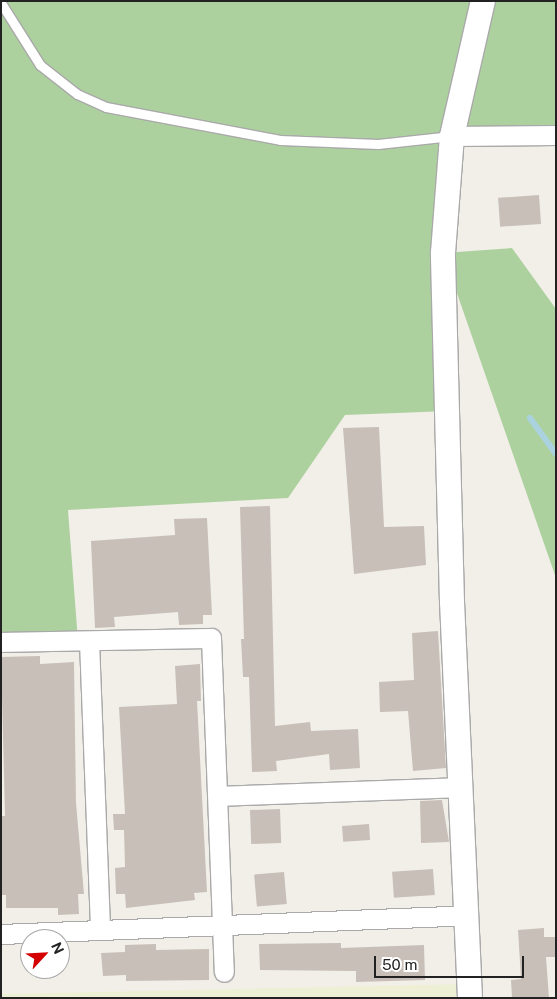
<!DOCTYPE html>
<html>
<head>
<meta charset="utf-8">
<style>
  body { margin:0 }
  #map { position:relative; width:557px; height:999px; overflow:hidden; background:#f2efe9; font-family:"Public Sans",sans-serif }
  div>[style] { position:absolute }
  [style*='--x'] { left:calc(var(--x)*1px); top:calc(var(--y)*1px); width:calc(var(--w)*1px); rotate:calc(var(--a)*1deg) }
  .farmland>* { inset:0; background:#eef0d5 }
  .forest>* { inset:0; background:#add19e }
  .stream>* { height:6px; margin:-3px; padding:0 3px; transform-origin:3px; border-radius:3px; background:#aad3df }
  .building>* { inset:0; background:#c7bfb8; transform-origin:0 0 }
  .roads { filter:drop-shadow(1px 0 #a9a9a9) drop-shadow(-1px 0 #a9a9a9) drop-shadow(0 1px #a9a9a9) drop-shadow(0 -1px #a9a9a9) }
  .service>* { height:9px; margin:-4.5px; padding:0 4.5px; transform-origin:4.5px; border-radius:4.5px; background:#fff }
  .minor>* { height:19px; margin:-9.5px; padding:0 9.5px; transform-origin:9.5px; border-radius:9.5px; background:#fff }
  .tertiary>* { height:24px; margin:-12px; padding:0 12px; transform-origin:12px; border-radius:12px; background:#fff }
  span { translate:-50% -50%; white-space:nowrap; text-align:center; line-height:1.15; -webkit-text-stroke:5px #fff; paint-order:stroke }
  .frame { position:absolute; inset:0; border:2px solid #222; pointer-events:none }
  .north { position:absolute; left:20px; top:929px; width:50px; height:50px; box-sizing:border-box; background:#fff; border:1px solid #a7a7a7; border-radius:50%; rotate:65deg; font-size:14px; font-weight:700; line-height:20px; text-align:center; color:#222 }
  .north::after { content:''; display:block; margin:auto; width:18px; height:22px; background:#d40000; clip-path:polygon(50% 0,100% 100%,50% 72%,0 100%) }
  .scale { position:absolute; left:374px; top:956px; width:150px; height:22px; box-sizing:border-box; border:2px solid #222; border-top:0; padding-left:6px; font-size:15px; line-height:18px; white-space:nowrap; color:#222; -webkit-text-stroke:4px #fff; paint-order:stroke }
</style>
</head>
<body>
<div id="map">
  <div class="farmland">
    <i style="clip-path:polygon(469px 984px,470px 998px,1px 998px,1px 994px)"></i>
  </div>
  <div class="forest">
    <i style="clip-path:polygon(1px 1px,556px 1px,556px 135px,452px 136px,443px 253px,512px 248px,556px 309px,556px 578px,444px 256px,448px 411px,345px 415px,288px 498px,68px 510px,78px 641px,1px 642px)"></i>
  </div>
  <div class="stream">
    <i style="--x:530;--y:418;--w:44;--a:54.2"></i>
  </div>
  <div class="building">
    <i style="left:539px;top:195px;width:29px;height:41px;rotate:86deg"></i>
    <i style="clip-path:polygon(379px 427px,384px 527px,424px 526px,426px 565px,354px 574px,343px 428px)"></i>
    <i style="clip-path:polygon(270px 506px,275px 726px,310px 722px,311px 731px,358px 729px,360px 768px,330px 770px,329px 754px,276px 761px,277px 771px,252px 772px,249px 677px,243px 677px,241px 639px,244px 639px,240px 507px)"></i>
    <i style="clip-path:polygon(207px 518px,212px 615px,203px 615px,203px 624px,179px 625px,178px 612px,114px 617px,115px 627px,95px 628px,91px 541px,175px 535px,174px 519px)"></i>
    <i style="clip-path:polygon(438px 631px,446px 768px,413px 771px,408px 711px,380px 712px,379px 682px,414px 680px,412px 633px)"></i>
    <i style="clip-path:polygon(40px 656px,40px 664px,74px 662px,76px 803px,84px 894px,78px 894px,79px 914px,58px 915px,58px 908px,6px 908px,6px 895px,2px 895px,1px 816px,5px 816px,1px 657px)"></i>
    <i style="clip-path:polygon(200px 664px,201px 701px,197px 701px,207px 892px,194px 893px,195px 900px,126px 908px,125px 894px,116px 894px,115px 868px,125px 867px,124px 830px,114px 830px,113px 814px,125px 814px,119px 707px,177px 704px,175px 666px)"></i>
    <i style="clip-path:polygon(442px 800px,449px 842px,421px 843px,420px 801px)"></i>
    <i style="left:280px;top:809px;width:34px;height:30px;rotate:88deg"></i>
    <i style="left:369px;top:824px;width:16px;height:27px;rotate:86deg"></i>
    <i style="left:433px;top:869px;width:26px;height:41px;rotate:86deg"></i>
    <i style="left:284px;top:872px;width:32px;height:30px;rotate:85deg"></i>
    <i style="clip-path:polygon(544px 928px,544px 937px,556px 937px,556px 957px,546px 957px,549px 998px,512px 998px,511px 980px,521px 979px,518px 930px)"></i>
    <i style="clip-path:polygon(341px 943px,341px 948px,424px 945px,425px 980px,356px 982px,356px 971px,260px 970px,259px 944px)"></i>
    <i style="clip-path:polygon(156px 944px,156px 950px,209px 949px,209px 980px,126px 981px,126px 975px,103px 976px,101px 953px,125px 952px,125px 945px)"></i>
  </div>
  <div class="roads">
    <div class="service">
      <i style="--x:1;--y:3;--w:73;--a:57.8"></i>
      <i style="--x:40;--y:65;--w:47;--a:38.1"></i>
      <i style="--x:77;--y:94;--w:32;--a:24"></i>
      <i style="--x:106;--y:107;--w:177;--a:10.7"></i>
      <i style="--x:280;--y:140;--w:98;--a:2.3"></i>
      <i style="--x:378;--y:144;--w:74;--a:-6.2"></i>
    </div>
    <div class="minor">
      <i style="--x:452;--y:136;--w:104;--a:-0.6"></i>
      <i style="--x:89;--y:641;--w:289;--a:87.8"></i>
      <i style="--x:1;--y:642;--w:210;--a:-1.1"></i>
      <i style="--x:211;--y:638;--w:334;--a:87.8"></i>
      <i style="--x:218;--y:796;--w:243;--a:-2.1"></i>
      <i style="--x:1;--y:934;--w:465;--a:-2.3"></i>
    </div>
    <div class="tertiary">
      <i style="--x:470;--y:998;--w:396;--a:-92.6"></i>
      <i style="--x:452;--y:602;--w:349;--a:-91.5"></i>
      <i style="--x:443;--y:253;--w:117;--a:-85.6"></i>
      <i style="--x:452;--y:136;--w:139;--a:-77.1"></i>
    </div>
  </div>
  <div class="frame"></div>
  <div class="north">N</div>
  <div class="scale">50 m</div>
</div>
</body>
</html>
